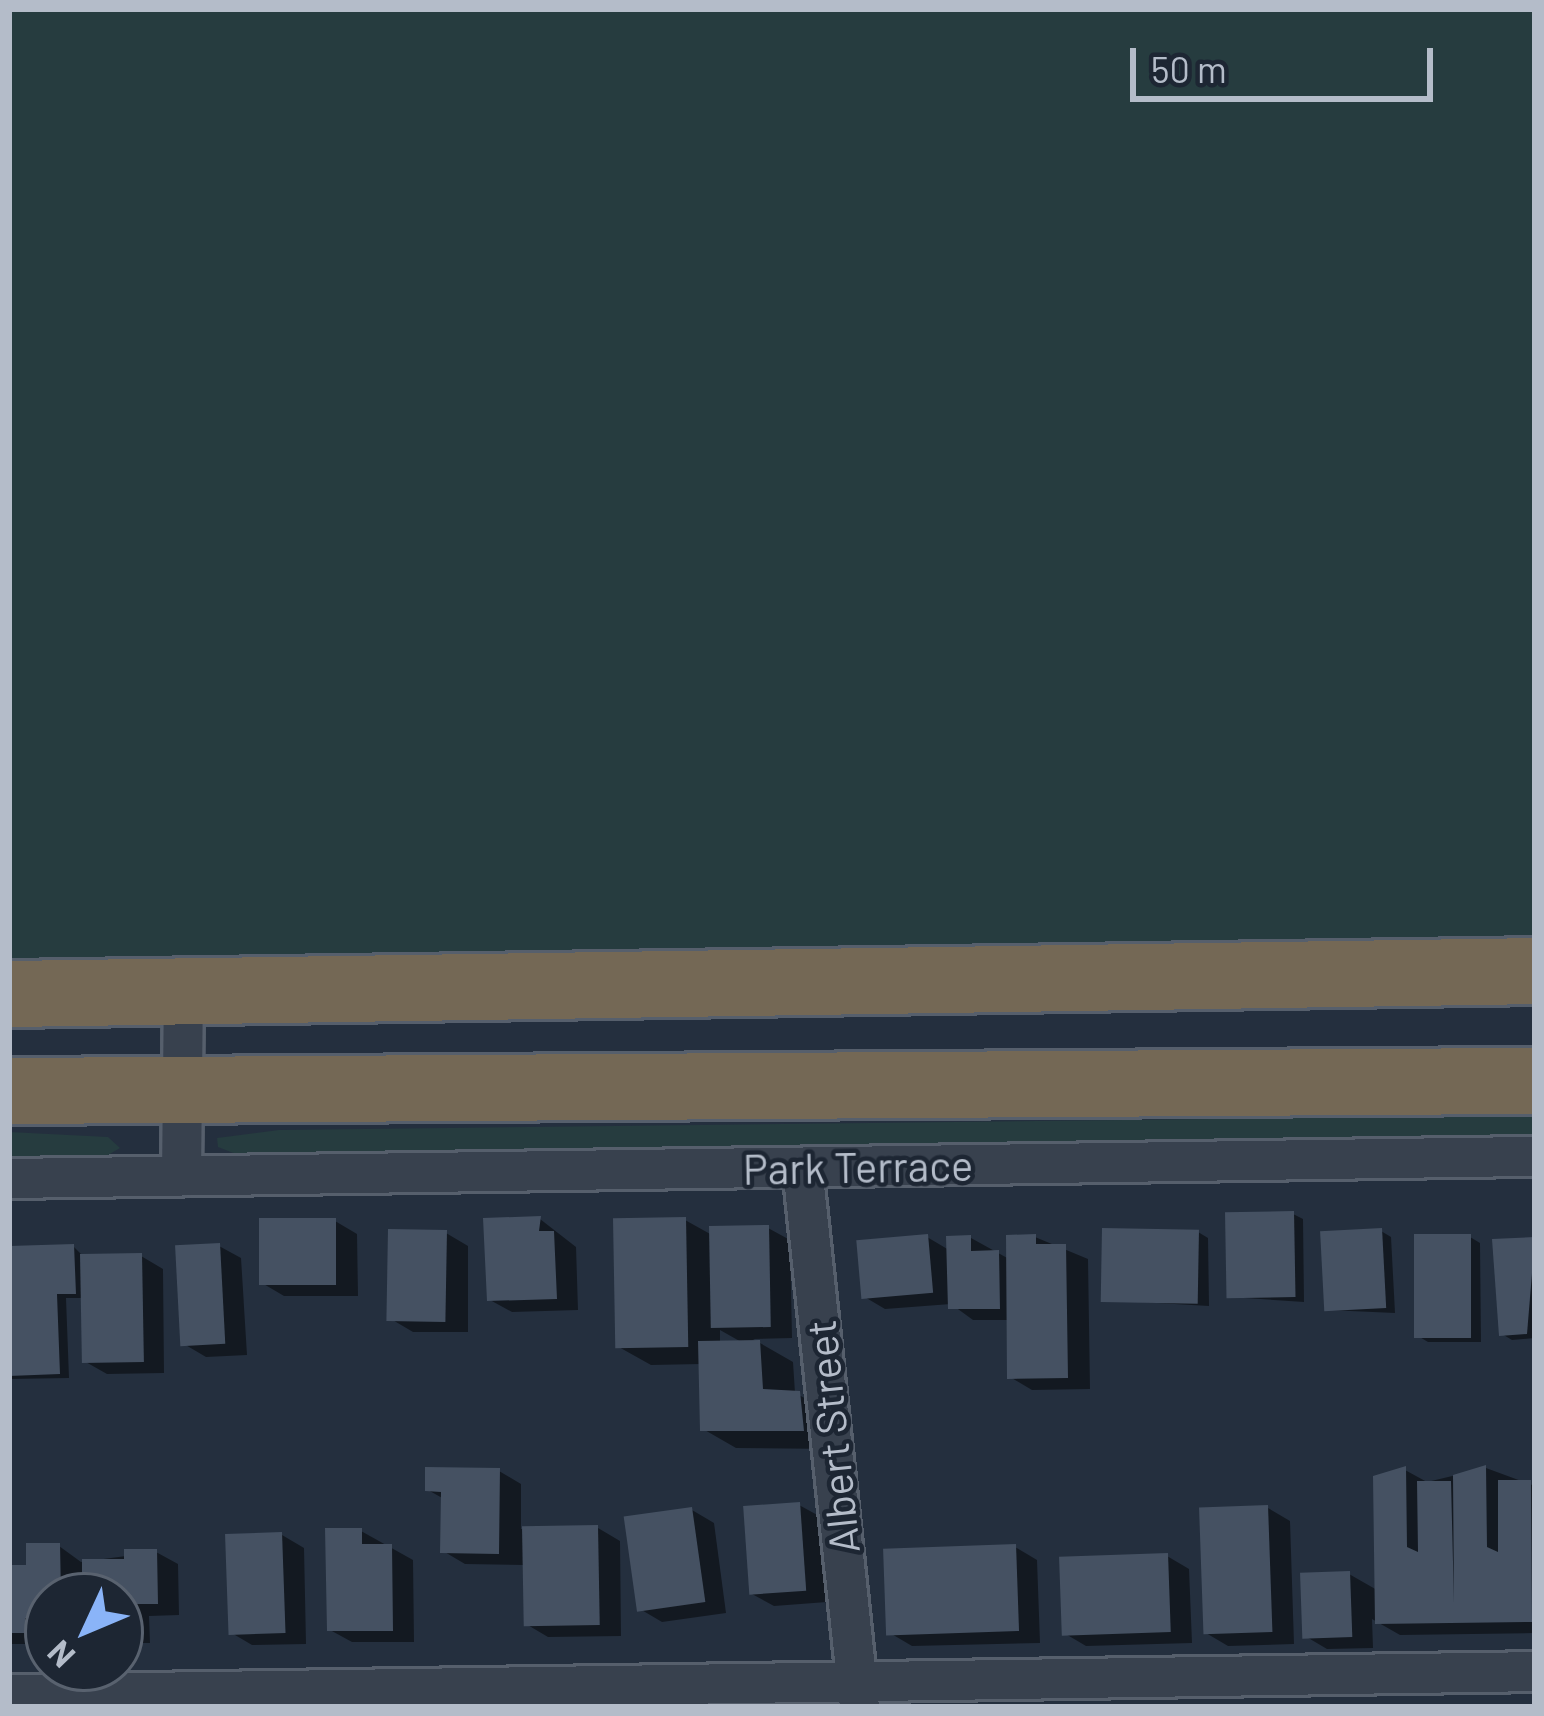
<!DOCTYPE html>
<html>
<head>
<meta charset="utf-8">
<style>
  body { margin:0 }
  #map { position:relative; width:1544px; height:1716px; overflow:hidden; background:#242f3e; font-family:Barlow,sans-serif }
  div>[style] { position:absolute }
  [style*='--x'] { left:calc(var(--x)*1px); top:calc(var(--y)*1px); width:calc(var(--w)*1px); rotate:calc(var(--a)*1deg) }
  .green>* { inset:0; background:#263c3f; transform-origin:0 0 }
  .shadow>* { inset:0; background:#0007 }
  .building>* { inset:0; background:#455162; transform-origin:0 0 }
  .roads { filter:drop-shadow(3px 0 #565f6c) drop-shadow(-3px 0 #565f6c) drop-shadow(0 3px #565f6c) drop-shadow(0 -3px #565f6c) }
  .street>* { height:39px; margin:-19.5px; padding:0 19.5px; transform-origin:19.5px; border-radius:19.5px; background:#38414e }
  .highway>* { height:66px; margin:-33px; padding:0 33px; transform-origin:33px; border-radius:33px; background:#746855 }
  span { translate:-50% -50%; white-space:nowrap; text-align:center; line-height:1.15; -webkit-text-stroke:9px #1d2633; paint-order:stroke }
  .street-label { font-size:42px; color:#b4bcc9 }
  .frame { position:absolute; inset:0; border:12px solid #b4bcc9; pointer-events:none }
  .north { position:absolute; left:24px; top:1572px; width:120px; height:120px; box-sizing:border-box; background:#1d2633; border:3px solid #59626f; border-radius:50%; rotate:226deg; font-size:33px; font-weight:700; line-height:48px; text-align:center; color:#b4bcc9 }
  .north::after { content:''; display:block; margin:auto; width:42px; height:54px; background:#8ab4f8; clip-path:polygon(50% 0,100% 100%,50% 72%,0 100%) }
  .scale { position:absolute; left:1130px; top:48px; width:303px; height:54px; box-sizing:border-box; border:6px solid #b4bcc9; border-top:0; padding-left:15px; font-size:36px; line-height:42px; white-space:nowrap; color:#b4bcc9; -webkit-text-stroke:9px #1d2633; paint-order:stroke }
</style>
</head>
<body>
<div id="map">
  <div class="green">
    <i style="left:9px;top:9px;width:1526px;height:950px"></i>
    <i style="clip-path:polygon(1535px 1115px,1535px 1144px,254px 1161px,218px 1147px,217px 1138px,279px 1130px)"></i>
    <i style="clip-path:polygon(9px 1132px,108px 1137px,120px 1148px,103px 1158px,9px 1163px)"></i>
  </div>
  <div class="shadow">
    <i style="clip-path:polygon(1293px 1214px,1303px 1219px,1304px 1302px,1230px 1297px)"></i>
    <i style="clip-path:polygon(540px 1219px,576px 1247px,578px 1310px,512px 1312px,490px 1300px)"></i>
    <i style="clip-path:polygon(evenodd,685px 1220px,712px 1235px,768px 1228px,790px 1240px,792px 1338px,753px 1339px,793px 1362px,795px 1393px,833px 1413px,836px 1449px,736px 1448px,703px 1429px,701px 1364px,651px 1365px,617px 1346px,685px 1220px,720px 1330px,743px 1343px,720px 1343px,720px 1330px)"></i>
    <i style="clip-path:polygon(335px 1221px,357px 1234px,358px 1296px,284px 1296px,262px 1283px)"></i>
    <i style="clip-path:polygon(1381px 1231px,1391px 1237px,1395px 1313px,1328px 1310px)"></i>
    <i style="clip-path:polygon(1198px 1232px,1208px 1238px,1209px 1306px,1105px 1300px)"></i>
    <i style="clip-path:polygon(446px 1233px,468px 1246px,468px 1332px,413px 1332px,391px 1319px)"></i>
    <i style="clip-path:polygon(927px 1237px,949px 1250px,971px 1238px,1009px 1259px,1035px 1237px,1088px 1259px,1090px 1389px,1032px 1390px,1010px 1377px,1010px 1320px,973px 1320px,951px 1304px,885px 1309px,863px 1296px)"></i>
    <i style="clip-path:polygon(1470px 1237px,1480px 1243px,1481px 1342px,1428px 1342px,1418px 1336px)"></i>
    <i style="clip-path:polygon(1535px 1240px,1535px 1338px,1512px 1340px,1502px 1334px,1496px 1242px)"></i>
    <i style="clip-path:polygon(219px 1246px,241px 1258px,247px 1355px,206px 1357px,184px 1344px)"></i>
    <i style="clip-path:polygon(74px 1247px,84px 1257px,141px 1256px,163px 1269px,164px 1373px,107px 1374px,84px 1361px,84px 1298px,66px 1298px,69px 1378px,9px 1379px,9px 1249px)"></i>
    <i style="clip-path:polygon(1486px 1468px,1535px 1486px,1535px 1633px,1400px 1635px,1372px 1619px,1373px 1648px,1327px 1649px,1305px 1636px,1349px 1574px,1377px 1590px,1405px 1470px,1427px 1482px)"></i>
    <i style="clip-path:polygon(499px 1471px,521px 1484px,521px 1529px,598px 1528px,620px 1541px,621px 1636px,548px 1637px,526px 1624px,525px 1565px,465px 1564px,443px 1551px,444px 1499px,428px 1490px)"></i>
    <i style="clip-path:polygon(799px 1505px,821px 1517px,827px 1602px,774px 1606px,752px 1594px)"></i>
    <i style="clip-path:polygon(1268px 1508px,1290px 1521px,1294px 1644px,1228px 1646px,1206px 1633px)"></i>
    <i style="clip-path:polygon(692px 1510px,714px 1523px,726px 1613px,662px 1622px,640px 1609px)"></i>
    <i style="clip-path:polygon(361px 1531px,413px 1560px,414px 1642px,352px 1642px,330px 1630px)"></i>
    <i style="clip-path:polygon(282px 1535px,304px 1548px,306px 1644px,252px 1645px,230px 1632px)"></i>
    <i style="clip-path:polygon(59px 1546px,81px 1562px,156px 1552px,178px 1564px,179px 1615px,149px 1616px,150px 1643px,120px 1643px,120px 1596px,48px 1596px,46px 1644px,9px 1644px,9px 1568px,29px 1568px)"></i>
    <i style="clip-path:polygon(1015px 1547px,1037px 1560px,1040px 1643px,912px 1646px,890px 1633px)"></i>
    <i style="clip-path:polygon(1167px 1556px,1189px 1569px,1192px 1643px,1086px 1646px,1064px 1633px)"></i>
  </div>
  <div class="building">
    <i style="left:1294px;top:1211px;width:86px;height:69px;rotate:89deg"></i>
    <i style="clip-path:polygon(541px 1216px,539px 1231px,554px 1231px,557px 1299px,487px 1301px,483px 1218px)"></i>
    <i style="left:686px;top:1217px;width:130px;height:73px;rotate:89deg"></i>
    <i style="left:336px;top:1218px;width:67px;height:77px;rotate:90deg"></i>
    <i style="left:769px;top:1225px;width:102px;height:60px;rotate:89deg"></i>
    <i style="left:1102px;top:1228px;width:97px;height:74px;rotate:1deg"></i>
    <i style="left:1382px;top:1228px;width:80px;height:62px;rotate:87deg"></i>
    <i style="left:388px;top:1229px;width:59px;height:92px;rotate:1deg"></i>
    <i style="left:928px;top:1234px;width:59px;height:72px;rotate:85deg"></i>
    <i style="clip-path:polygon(1036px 1234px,1036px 1244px,1066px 1244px,1068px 1378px,1007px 1379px,1006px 1235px)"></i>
    <i style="left:1471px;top:1234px;width:104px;height:57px;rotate:90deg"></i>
    <i style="clip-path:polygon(971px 1235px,971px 1251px,999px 1250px,1000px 1309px,948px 1309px,946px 1236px)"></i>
    <i style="clip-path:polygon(1535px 1237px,1527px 1334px,1499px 1336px,1492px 1239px)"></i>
    <i style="left:220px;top:1243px;width:101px;height:45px;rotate:87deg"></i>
    <i style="clip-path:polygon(74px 1244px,76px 1294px,57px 1294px,60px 1374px,9px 1376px,9px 1246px)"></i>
    <i style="left:142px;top:1253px;width:109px;height:62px;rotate:89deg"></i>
    <i style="clip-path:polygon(760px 1340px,763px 1389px,800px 1391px,804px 1431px,700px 1431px,698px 1341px)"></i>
    <i style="clip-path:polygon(1486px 1465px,1487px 1547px,1498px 1552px,1498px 1480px,1531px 1480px,1532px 1622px,1375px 1624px,1373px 1476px,1406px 1466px,1407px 1547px,1418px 1552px,1417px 1481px,1451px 1481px,1454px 1603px,1453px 1475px)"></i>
    <i style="clip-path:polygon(425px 1467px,500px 1468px,499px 1554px,440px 1553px,441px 1492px,425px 1491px)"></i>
    <i style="left:800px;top:1502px;width:89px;height:57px;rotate:86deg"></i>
    <i style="left:1268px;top:1505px;width:127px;height:69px;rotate:88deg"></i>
    <i style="left:692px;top:1507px;width:96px;height:69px;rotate:82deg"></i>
    <i style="left:598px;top:1525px;width:100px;height:76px;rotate:89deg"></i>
    <i style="clip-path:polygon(325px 1528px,362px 1528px,362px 1544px,392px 1544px,393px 1631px,327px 1631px)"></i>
    <i style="left:282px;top:1532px;width:101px;height:57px;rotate:88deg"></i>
    <i style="clip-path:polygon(26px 1543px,60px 1543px,61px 1596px,48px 1596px,48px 1618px,25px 1618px,25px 1633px,9px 1633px,9px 1565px,26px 1565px)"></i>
    <i style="left:1016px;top:1544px;width:87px;height:133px;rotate:88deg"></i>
    <i style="clip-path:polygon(124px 1549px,157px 1549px,158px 1604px,128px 1604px,129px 1632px,120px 1632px,120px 1596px,82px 1596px,82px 1559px,124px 1559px)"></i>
    <i style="left:1168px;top:1553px;width:79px;height:109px;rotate:88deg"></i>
    <i style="left:1350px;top:1571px;width:66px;height:50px;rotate:88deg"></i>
  </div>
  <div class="roads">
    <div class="street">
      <i style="--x:802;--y:1167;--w:543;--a:83.97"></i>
      <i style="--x:181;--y:1175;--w:179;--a:-89.4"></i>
      <i style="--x:9;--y:1178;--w:1526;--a:-0.83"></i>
      <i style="--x:9;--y:1694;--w:1526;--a:-0.86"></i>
    </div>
    <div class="highway">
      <i style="--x:9;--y:994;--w:1526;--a:-0.86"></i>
      <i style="--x:9;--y:1091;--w:1526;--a:-0.38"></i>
    </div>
  </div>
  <div class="street-label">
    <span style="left:858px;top:1166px;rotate:-1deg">Park Terrace</span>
    <span style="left:831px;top:1437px;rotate:-96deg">Albert Street</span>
  </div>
  <div class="frame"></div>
  <div class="north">N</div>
  <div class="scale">50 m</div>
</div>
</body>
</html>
